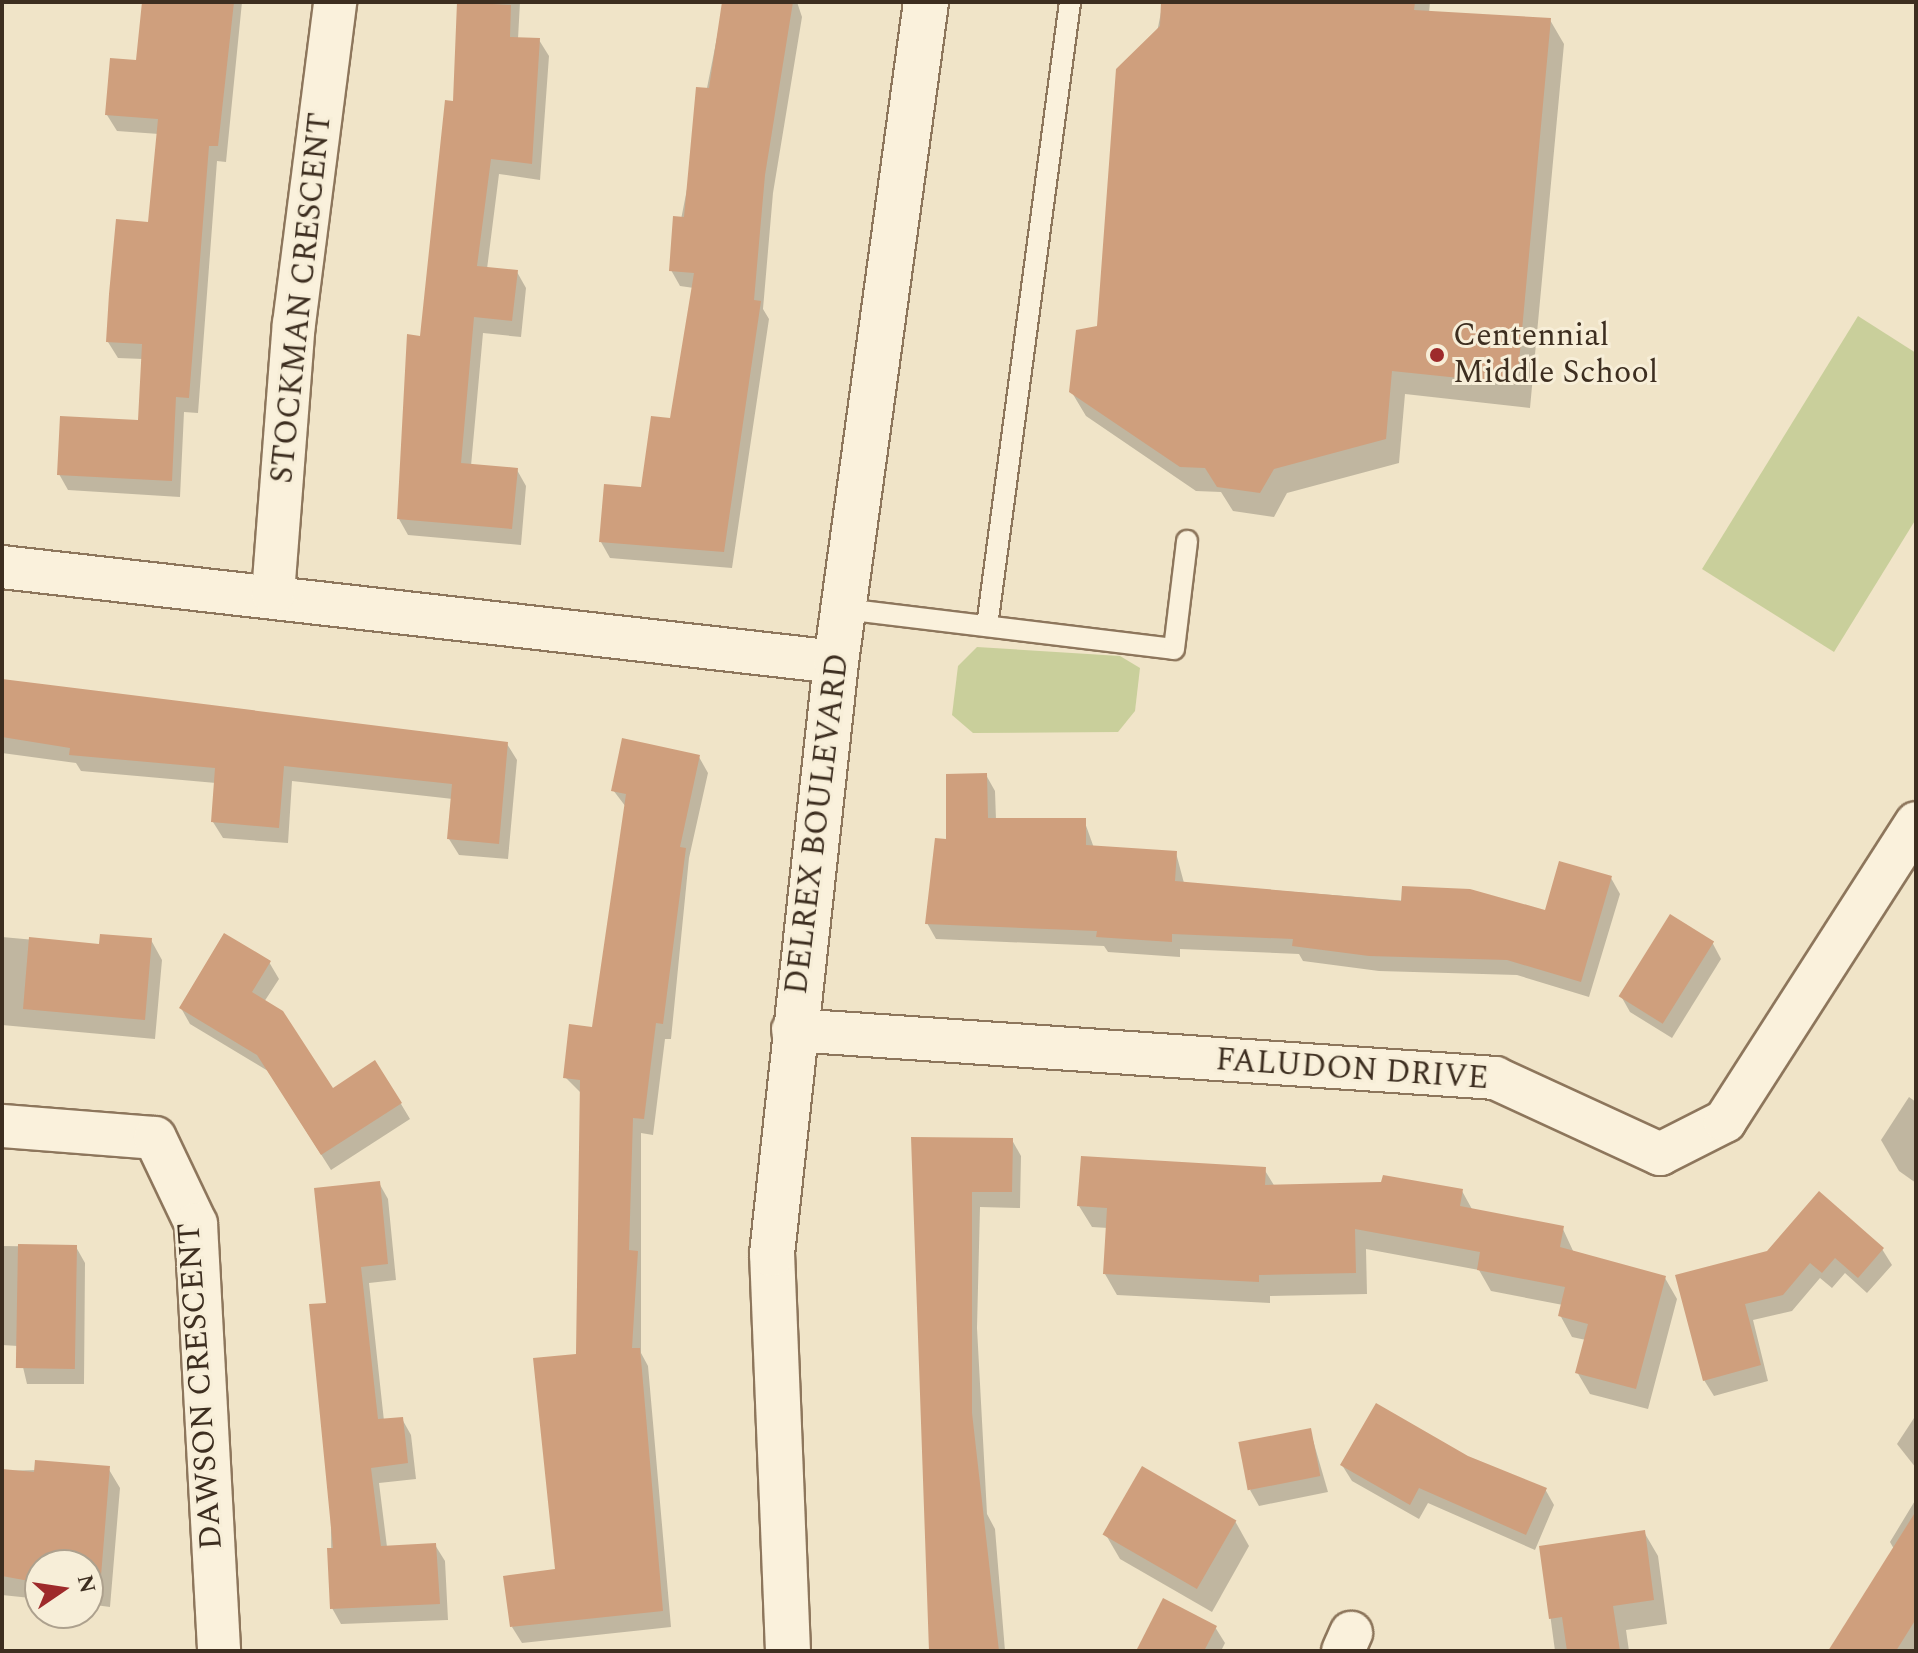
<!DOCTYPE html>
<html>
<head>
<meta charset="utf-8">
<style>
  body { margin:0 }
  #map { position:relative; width:1918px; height:1653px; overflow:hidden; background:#f0e4c8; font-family:Spectral,serif }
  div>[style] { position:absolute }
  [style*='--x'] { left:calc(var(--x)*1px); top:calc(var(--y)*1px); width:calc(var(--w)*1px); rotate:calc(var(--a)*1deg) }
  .green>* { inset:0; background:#c9cf9b }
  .shadow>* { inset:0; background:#0003 }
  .building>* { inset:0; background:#cf9f7d; transform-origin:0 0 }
  .roads { filter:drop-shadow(2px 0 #8d765c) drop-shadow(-2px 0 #8d765c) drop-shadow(0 2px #8d765c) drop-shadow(0 -2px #8d765c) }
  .service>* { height:20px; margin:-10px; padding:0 10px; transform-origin:10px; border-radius:10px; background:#faf1dc }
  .minor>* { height:42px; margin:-21px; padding:0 21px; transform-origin:21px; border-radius:21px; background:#faf1dc }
  .tertiary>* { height:44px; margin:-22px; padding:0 22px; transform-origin:22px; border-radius:22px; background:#faf1dc }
  .dots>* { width:22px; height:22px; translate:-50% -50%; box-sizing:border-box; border:4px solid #f7eed8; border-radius:50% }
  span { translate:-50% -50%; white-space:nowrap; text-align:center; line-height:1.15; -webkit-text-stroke:6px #f7eed8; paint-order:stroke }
  .street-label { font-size:32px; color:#3d2e20 }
  .poi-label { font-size:32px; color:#3d2e20 }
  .left { translate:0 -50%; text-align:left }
  .frame { position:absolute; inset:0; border:4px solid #3d2e20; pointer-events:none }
  .north { position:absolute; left:24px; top:1549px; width:80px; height:80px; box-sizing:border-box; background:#f7eed8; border:2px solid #ada18e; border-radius:50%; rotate:77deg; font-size:22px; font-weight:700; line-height:32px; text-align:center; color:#3d2e20 }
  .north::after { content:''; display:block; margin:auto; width:28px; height:36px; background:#9e2a2b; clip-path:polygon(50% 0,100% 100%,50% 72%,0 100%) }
</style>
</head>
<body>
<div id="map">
  <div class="green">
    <i style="clip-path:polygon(1858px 316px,1916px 353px,1916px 519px,1834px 652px,1702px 569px)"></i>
    <i style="clip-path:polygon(977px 647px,1120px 656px,1140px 668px,1135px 711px,1118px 732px,973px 733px,952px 715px,958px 666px)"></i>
  </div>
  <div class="shadow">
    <i style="clip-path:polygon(144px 2px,242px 2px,226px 162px,217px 161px,198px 413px,184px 412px,180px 497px,68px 490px,59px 474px,140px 422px,143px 359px,118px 358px,108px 342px,150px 224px,159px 134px,117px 131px,107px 115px,138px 62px)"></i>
    <i style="clip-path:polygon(459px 2px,520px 2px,518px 39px,539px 40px,549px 56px,540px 180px,499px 174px,487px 269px,517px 272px,526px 288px,521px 337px,483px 333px,471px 466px,517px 470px,526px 486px,521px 545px,408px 535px,399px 519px,455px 103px)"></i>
    <i style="clip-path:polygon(724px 2px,797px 2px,802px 17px,773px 193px,763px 309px,769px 319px,732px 568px,610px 558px,601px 542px,643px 490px,671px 420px,694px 288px,680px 286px,671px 270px)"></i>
    <i style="clip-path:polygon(1163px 2px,1430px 2px,1429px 13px,1550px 20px,1564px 44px,1530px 408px,1405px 394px,1399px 463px,1287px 493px,1274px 517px,1233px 511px,1221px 492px,1196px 491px,1086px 416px,1071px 391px,1099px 327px)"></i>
    <i style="clip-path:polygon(2px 680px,507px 744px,517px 760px,508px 859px,459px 855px,449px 839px,453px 799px,292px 781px,288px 843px,223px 838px,213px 822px,216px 783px,81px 771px,76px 763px,2px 753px)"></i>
    <i style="clip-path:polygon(699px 757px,708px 773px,689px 858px,671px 1039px,665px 1039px,653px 1135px,641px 1133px,641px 1353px,648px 1366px,671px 1627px,522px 1643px,512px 1627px,557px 1571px,578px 1356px,582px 1094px,565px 1077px,593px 1029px,626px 807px,613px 790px)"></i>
    <i style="clip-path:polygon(986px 775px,995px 791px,996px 820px,1084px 820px,1094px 848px,1176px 853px,1184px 883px,1546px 912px,1611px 878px,1620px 894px,1589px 997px,1517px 975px,1379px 971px,1303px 961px,1299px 954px,1180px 949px,1180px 957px,1108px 952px,1104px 946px,936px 939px,927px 923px,948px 841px)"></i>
    <i style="clip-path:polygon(2px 937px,101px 946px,151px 940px,162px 960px,155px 1039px,2px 1025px)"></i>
    <i style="clip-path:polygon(1712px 942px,1721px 959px,1672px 1038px,1630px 1012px,1621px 996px)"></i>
    <i style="clip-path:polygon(269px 962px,279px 979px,264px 1002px,332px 1090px,401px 1104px,410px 1119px,331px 1170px,268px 1071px,190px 1024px,181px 1008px)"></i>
    <i style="clip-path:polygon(1909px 1097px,1916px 1102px,1916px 1183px,1899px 1171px,1881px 1140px)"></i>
    <i style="clip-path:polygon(913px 1139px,1012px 1140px,1021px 1156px,1020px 1208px,980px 1207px,977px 1328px,987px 1514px,995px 1529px,1005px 1651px,933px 1651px)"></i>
    <i style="clip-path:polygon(1264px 1169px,1275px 1187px,1462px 1191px,1473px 1211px,1562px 1227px,1574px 1253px,1665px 1278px,1677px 1299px,1648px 1409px,1590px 1394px,1577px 1372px,1586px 1340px,1572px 1337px,1560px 1315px,1563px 1305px,1491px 1291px,1479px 1270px,1366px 1249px,1367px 1294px,1270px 1296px,1270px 1303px,1117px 1295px,1105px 1274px,1108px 1228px,1092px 1227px,1079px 1206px)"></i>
    <i style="clip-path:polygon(379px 1183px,388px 1199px,396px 1280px,369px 1283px,384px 1421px,402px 1419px,411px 1435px,416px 1479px,379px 1483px,387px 1547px,435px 1545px,445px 1561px,448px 1620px,341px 1624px,332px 1608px,328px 1304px)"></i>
    <i style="clip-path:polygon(2px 1246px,76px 1247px,85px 1263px,84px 1384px,27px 1384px,18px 1346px,2px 1345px)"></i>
    <i style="clip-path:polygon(1882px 1249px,1892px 1265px,1867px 1293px,1845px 1273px,1832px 1288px,1820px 1278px,1792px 1311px,1753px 1320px,1768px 1381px,1714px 1396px,1704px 1380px,1768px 1253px)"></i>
    <i style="clip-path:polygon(1916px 1415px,1916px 1468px,1897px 1444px)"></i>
    <i style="clip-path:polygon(1310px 1430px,1328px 1492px,1259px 1506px,1250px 1490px)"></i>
    <i style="clip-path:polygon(1467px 1458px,1545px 1489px,1554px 1505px,1535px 1550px,1428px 1503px,1419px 1519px,1352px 1481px,1342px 1465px)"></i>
    <i style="clip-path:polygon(108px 1468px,120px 1488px,110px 1607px,88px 1604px,88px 1565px,40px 1565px,40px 1599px,2px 1595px,2px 1471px)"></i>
    <i style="clip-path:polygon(1916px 1499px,1916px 1651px,1832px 1651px,1894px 1549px,1890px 1542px)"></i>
    <i style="clip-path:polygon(1235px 1521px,1249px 1546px,1212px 1612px,1120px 1559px,1106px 1535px)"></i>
    <i style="clip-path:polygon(1644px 1532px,1658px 1556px,1667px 1624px,1626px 1630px,1629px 1651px,1555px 1651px,1541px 1547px)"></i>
    <i style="clip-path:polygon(1215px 1627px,1225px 1643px,1221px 1651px,1139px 1651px)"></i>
  </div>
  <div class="building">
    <i style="clip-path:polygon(142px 2px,234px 2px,218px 146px,209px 146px,189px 398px,176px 397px,172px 481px,57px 475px,60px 416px,138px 420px,142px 344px,106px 342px,109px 294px,116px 219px,148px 222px,158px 119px,105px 115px,110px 58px,136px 60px)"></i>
    <i style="clip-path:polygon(457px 2px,511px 5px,510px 37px,540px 38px,532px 164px,491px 159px,477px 266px,518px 270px,512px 321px,474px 317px,461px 463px,518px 468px,512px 529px,397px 519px,407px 334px,420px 336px,445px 100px,453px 101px)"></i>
    <i style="clip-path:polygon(722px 2px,793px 2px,765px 175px,754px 300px,761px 301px,724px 552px,599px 542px,604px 484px,641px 487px,651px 416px,670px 418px,694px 273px,669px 271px,673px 216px,684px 217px,696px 87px,709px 88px)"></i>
    <i style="clip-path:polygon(1161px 2px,1415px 2px,1414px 10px,1551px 18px,1517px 384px,1392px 371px,1386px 439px,1274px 469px,1260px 493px,1217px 487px,1205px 468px,1180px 467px,1069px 392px,1076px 330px,1097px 326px,1116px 69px,1160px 26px)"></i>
    <i style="clip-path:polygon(2px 679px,508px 742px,499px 844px,447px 839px,452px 784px,284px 766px,279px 828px,211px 822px,215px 768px,69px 755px,70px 748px,2px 737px)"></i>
    <i style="clip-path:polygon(622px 738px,700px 755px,680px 847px,686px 848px,663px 1024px,656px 1023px,644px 1119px,633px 1118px,629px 1250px,638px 1251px,632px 1348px,640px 1348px,663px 1611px,510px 1627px,503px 1576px,555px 1569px,533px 1358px,576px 1354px,580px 1080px,563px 1078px,569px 1024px,592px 1027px,626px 794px,611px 791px)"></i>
    <i style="clip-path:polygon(987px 773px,988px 818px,1086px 818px,1086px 845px,1177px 851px,1175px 881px,1401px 901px,1402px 886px,1470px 889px,1545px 910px,1559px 861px,1612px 876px,1581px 982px,1507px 960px,1369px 956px,1292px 946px,1293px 939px,1172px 934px,1172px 942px,1096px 937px,1097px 931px,925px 924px,935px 838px,946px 839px,946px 774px)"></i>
    <i style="left:1670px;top:914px;width:52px;height:97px;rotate:32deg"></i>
    <i style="clip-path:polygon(224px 933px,271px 961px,252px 992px,283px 1011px,333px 1088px,375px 1060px,402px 1103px,321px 1155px,257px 1055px,179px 1008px)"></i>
    <i style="clip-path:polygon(100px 934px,152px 938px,145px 1020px,23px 1009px,29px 937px,99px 944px)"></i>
    <i style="clip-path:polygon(911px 1137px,1013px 1138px,1012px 1192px,972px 1192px,972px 1413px,999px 1651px,929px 1651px)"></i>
    <i style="clip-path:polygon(1081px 1156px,1266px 1167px,1265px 1185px,1381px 1182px,1383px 1175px,1463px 1189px,1460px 1206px,1564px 1226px,1560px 1247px,1666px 1276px,1636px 1389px,1575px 1373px,1588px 1324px,1558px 1316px,1565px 1287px,1477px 1270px,1480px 1252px,1355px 1229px,1356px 1273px,1259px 1275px,1259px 1282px,1103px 1274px,1107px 1208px,1077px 1206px)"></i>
    <i style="clip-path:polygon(380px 1181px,388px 1264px,361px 1267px,378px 1419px,403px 1417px,408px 1463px,371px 1468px,381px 1546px,436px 1543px,440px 1604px,330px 1609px,327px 1548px,333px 1548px,309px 1304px,326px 1303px,314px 1188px)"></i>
    <i style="clip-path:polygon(1819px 1191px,1884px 1248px,1858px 1278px,1835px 1258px,1822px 1273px,1810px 1263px,1783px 1295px,1745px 1304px,1761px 1365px,1703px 1381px,1675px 1275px,1767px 1251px)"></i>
    <i style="left:18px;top:1244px;width:59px;height:124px;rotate:1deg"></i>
    <i style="clip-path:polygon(1376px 1403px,1468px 1456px,1547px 1488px,1526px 1535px,1419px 1488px,1410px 1505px,1340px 1465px)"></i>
    <i style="left:1311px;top:1428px;width:49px;height:74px;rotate:79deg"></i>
    <i style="clip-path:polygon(35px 1460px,110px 1466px,100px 1588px,88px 1587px,88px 1565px,40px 1565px,40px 1583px,2px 1576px,2px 1469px,34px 1472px)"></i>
    <i style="left:1142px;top:1466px;width:109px;height:79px;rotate:30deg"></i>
    <i style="clip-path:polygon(1916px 1511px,1916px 1619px,1896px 1651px,1828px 1651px)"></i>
    <i style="clip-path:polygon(1645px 1530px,1654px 1600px,1613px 1606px,1620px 1651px,1567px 1651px,1562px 1617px,1549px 1619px,1539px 1546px)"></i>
    <i style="clip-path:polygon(1163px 1598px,1217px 1626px,1204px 1651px,1136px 1651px)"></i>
  </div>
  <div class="roads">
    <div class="service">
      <i style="--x:844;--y:609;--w:332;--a:6.9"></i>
      <i style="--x:1174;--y:649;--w:109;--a:-83.1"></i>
      <i style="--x:987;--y:626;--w:629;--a:-82.42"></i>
    </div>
    <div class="minor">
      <i style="--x:2;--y:567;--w:839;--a:6.5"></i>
      <i style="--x:273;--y:594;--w:271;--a:-85.6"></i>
      <i style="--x:294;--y:324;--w:325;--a:-82.7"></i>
      <i style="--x:793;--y:1030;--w:704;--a:3.91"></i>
      <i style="--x:1495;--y:1078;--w:182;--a:24.7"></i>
      <i style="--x:1660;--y:1154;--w:73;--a:-26.9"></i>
      <i style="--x:1725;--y:1121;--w:354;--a:-57.3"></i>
      <i style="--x:2;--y:1126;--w:153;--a:4.5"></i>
      <i style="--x:155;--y:1138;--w:95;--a:64.5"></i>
      <i style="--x:196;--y:1224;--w:428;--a:86.9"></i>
      <i style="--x:1343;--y:1651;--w:20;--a:-66"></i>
    </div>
    <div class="tertiary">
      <i style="--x:788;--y:1651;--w:397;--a:-92.3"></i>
      <i style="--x:772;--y:1254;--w:595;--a:-83.83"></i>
      <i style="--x:836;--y:662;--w:666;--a:-82.23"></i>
    </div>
  </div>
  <div class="dots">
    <i style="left:1437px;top:355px;background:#9e2a2b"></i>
  </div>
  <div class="street-label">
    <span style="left:302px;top:298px;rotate:-84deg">STOCKMAN CRESCENT</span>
    <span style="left:818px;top:824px;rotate:-83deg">DELREX BOULEVARD</span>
    <span style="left:1352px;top:1070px;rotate:4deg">FALUDON DRIVE</span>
    <span style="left:201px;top:1386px;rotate:-94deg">DAWSON CRESCENT</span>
  </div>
  <div class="poi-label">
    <span class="left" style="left:1453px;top:355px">Centennial<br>Middle School</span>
  </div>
  <div class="frame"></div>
  <div class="north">N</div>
</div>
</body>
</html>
